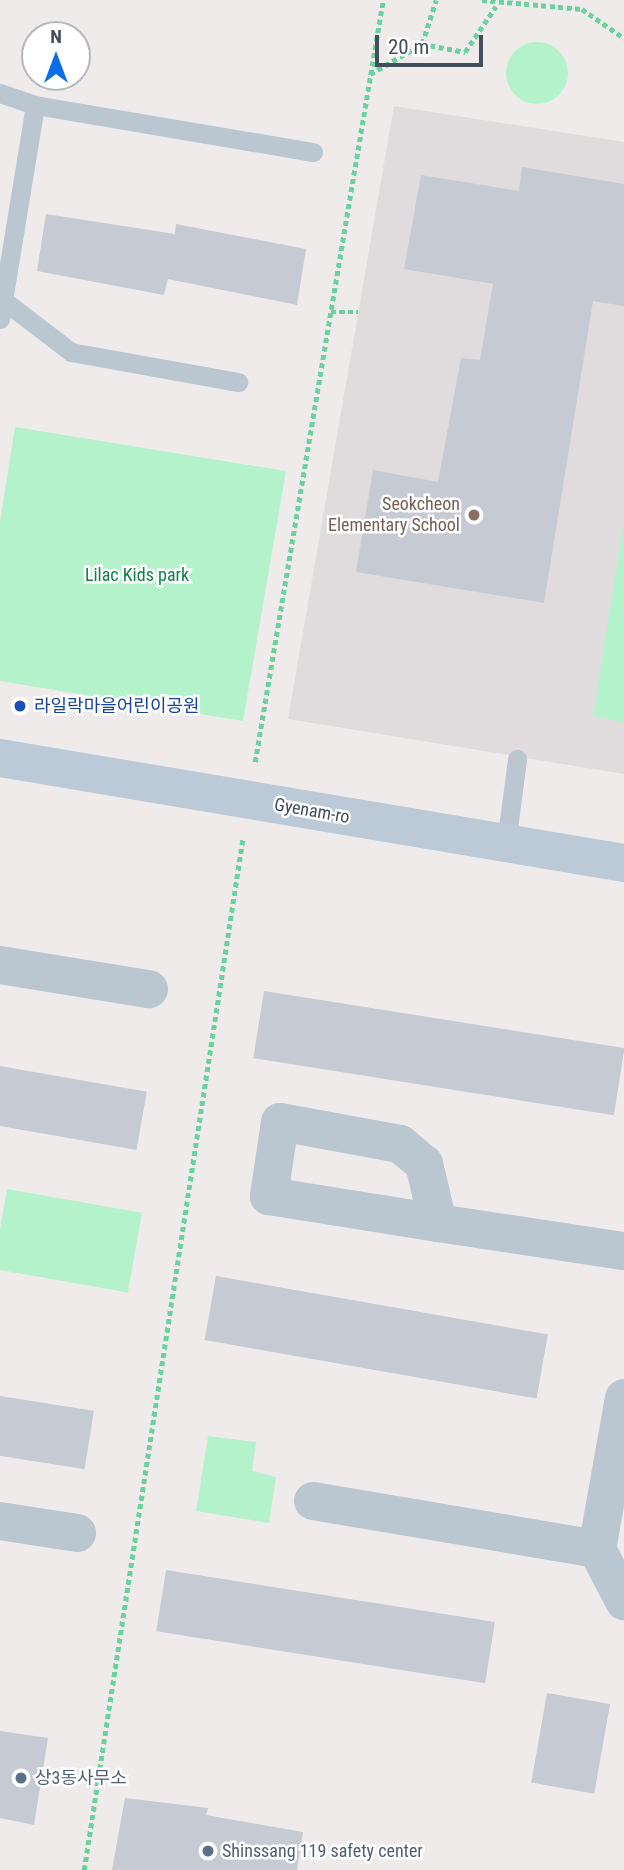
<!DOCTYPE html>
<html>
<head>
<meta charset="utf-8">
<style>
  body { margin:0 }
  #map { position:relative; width:624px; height:1870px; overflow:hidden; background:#efebeb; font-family:"Roboto Condensed","Noto Sans KR",sans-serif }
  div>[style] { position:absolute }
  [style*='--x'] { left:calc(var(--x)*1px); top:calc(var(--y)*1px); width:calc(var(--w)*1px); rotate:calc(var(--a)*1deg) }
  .education>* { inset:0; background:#e0dcdd }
  .green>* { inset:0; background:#b4f2cb; transform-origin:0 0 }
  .round { border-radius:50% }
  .building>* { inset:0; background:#c6cad2; transform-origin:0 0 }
  .path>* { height:4.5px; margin-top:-2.25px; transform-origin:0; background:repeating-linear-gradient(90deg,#6ad29e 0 5px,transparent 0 8.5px) }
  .lane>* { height:19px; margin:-9.5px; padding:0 9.5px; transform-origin:9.5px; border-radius:9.5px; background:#bac6d0 }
  .street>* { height:38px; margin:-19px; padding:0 19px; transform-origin:19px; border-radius:19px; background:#bac6d0 }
  .secondary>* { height:38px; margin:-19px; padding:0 19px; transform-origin:19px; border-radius:19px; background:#bcc9d7 }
  .dots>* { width:19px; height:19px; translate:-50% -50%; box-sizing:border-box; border:4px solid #fff; border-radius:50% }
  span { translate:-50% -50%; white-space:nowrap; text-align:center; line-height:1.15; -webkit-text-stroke:5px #fff; paint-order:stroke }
  .education-label { font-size:18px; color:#785e54 }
  .right { translate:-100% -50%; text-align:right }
  .park-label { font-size:18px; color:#0f8046 }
  .transit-label { font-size:18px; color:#164399 }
  .left { translate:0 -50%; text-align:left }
  .street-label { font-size:18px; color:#424f5a }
  .service-label { font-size:18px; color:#4e5e75 }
  .north { position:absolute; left:21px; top:21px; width:70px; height:70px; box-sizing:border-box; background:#fff; border:2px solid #b3b9bd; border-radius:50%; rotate:0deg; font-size:19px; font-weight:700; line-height:28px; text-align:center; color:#424f5a }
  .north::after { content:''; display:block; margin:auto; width:24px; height:32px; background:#0a6de9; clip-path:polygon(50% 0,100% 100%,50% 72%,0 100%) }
  .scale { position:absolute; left:375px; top:35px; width:108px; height:32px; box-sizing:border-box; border:4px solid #424f5a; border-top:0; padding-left:9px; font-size:21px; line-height:24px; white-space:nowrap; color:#424f5a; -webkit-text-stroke:5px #fff; paint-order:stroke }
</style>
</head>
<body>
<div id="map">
  <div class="education">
    <i style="clip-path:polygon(394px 106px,624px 142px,624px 774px,288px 719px)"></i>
  </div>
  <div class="green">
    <i class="round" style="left:506px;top:42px;width:62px;height:62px"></i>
    <i style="clip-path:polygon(15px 427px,286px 471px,243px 721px,0 681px,0 522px)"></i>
    <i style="clip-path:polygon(624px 519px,624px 722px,593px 716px)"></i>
    <i style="left:7px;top:1189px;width:137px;height:81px;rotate:10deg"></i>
    <i style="clip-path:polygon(208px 1436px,256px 1442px,252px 1471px,276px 1477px,269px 1523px,196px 1511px)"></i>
  </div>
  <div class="building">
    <i style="clip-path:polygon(522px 167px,624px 184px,624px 306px,593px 301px,544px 603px,356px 572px,373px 470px,438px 482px,461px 358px,480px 360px,493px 284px,404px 269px,421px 175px,519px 191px)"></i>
    <i style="clip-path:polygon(46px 214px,175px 234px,176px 224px,306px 249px,297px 305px,168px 279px,164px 295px,37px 271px)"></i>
    <i style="left:264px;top:991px;width:365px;height:68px;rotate:9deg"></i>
    <i style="left:0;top:1066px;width:149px;height:59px;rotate:10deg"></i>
    <i style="left:216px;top:1276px;width:337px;height:65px;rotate:10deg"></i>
    <i style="left:0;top:1396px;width:95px;height:59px;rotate:9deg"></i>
    <i style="left:166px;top:1570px;width:333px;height:62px;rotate:9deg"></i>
    <i style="left:547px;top:1693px;width:64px;height:91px;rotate:10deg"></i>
    <i style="clip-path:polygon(0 1731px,48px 1738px,34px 1825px,0 1818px)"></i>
    <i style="clip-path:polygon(125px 1798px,208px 1808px,206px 1815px,303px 1832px,297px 1870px,112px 1870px)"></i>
  </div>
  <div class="path">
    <i style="--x:482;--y:0;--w:100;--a:5.1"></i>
    <i style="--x:582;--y:9;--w:51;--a:34.6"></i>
    <i style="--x:422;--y:44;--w:46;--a:-72.3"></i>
    <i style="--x:370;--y:74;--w:60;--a:-30"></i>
    <i style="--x:422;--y:44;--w:44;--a:10.5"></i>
    <i style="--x:465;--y:52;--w:55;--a:-56"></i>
    <i style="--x:331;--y:312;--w:27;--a:0"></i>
    <i style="--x:255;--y:762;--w:773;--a:-80.46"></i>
    <i style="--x:84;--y:1870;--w:1045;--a:-81.25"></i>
  </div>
  <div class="lane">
    <i style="--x:0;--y:93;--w:37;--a:19"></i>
    <i style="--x:35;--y:105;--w:282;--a:9.6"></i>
    <i style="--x:3;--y:300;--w:86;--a:37.4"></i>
    <i style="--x:71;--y:352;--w:170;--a:10.2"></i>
    <i style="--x:0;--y:319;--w:217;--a:-80.7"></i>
    <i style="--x:506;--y:843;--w:85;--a:-82.5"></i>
  </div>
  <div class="street">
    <i style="--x:0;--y:965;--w:151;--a:9.2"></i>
    <i style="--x:438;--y:1223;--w:61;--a:-103.3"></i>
    <i style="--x:424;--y:1164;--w:31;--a:-140"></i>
    <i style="--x:400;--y:1144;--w:122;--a:-169.6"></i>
    <i style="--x:280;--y:1122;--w:75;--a:98.5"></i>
    <i style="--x:269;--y:1196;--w:171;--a:9.1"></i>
    <i style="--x:438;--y:1223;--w:188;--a:8.6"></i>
    <i style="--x:624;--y:1398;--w:153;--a:100.1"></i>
    <i style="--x:597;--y:1549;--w:59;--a:62.6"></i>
    <i style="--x:313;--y:1501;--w:288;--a:9.6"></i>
    <i style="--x:0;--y:1521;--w:78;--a:8.9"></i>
  </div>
  <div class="secondary">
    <i style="--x:0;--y:758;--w:633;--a:9.55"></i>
  </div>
  <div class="dots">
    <i style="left:474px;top:515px;background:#8d6e63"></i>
    <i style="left:20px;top:706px;background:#1a4fb4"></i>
    <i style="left:21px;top:1778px;background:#5c6f8a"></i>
    <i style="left:208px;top:1851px;background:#5c6f8a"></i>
  </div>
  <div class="education-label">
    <span class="right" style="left:460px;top:515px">Seokcheon<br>Elementary School</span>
  </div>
  <div class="park-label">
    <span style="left:137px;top:575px">Lilac Kids park</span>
  </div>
  <div class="transit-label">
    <span class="left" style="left:34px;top:706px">라일락마을어린이공원</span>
  </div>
  <div class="street-label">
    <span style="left:312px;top:811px;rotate:10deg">Gyenam-ro</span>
  </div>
  <div class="service-label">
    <span class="left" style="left:35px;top:1778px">상3동사무소</span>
    <span class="left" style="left:222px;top:1851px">Shinssang 119 safety center</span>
  </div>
  <div class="north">N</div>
  <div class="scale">20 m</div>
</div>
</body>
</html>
